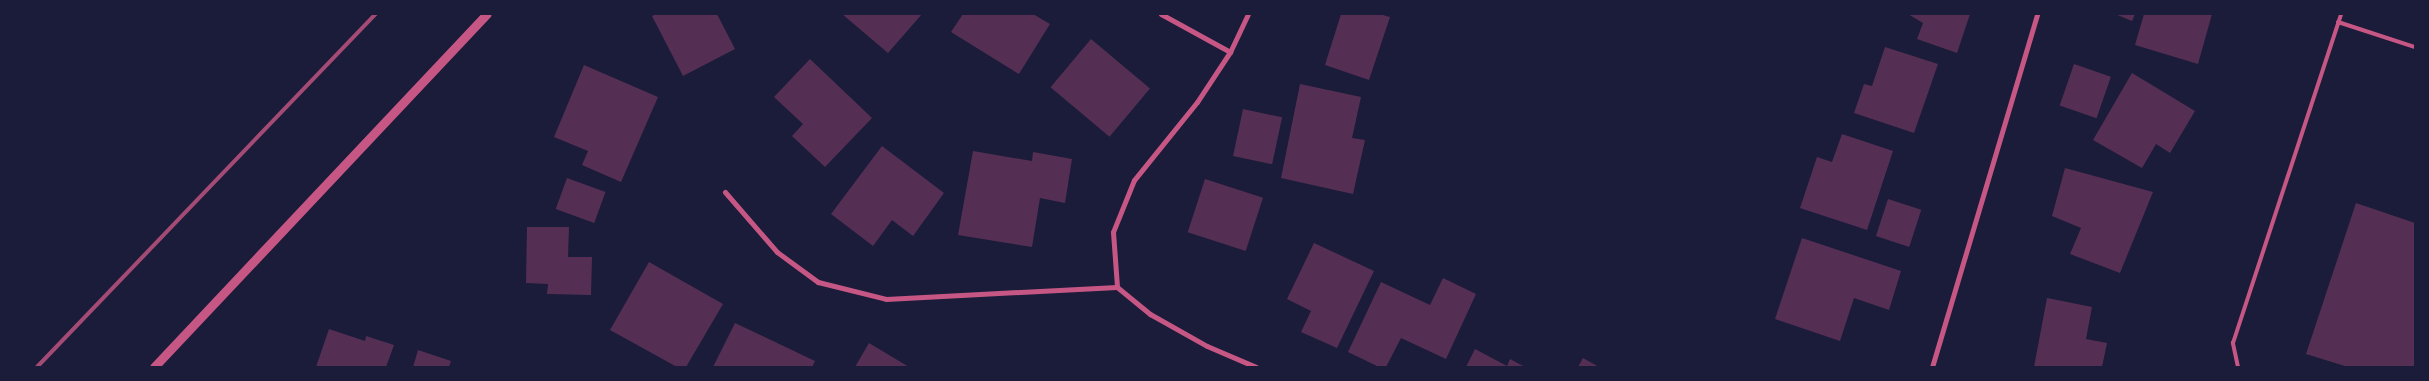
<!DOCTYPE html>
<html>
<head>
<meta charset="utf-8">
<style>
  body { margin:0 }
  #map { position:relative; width:2429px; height:381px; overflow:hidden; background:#1b1b3a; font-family:Inter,sans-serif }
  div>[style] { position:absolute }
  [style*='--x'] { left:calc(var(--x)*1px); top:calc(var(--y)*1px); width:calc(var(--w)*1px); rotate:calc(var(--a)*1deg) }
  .building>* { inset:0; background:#542f53; transform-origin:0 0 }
  .service>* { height:4px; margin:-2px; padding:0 2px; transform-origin:2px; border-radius:2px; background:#c65784 }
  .minor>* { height:5px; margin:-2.5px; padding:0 2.5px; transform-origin:2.5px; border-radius:2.5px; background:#c65784 }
  .tertiary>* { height:9px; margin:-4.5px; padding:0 4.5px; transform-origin:4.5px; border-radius:4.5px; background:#c65784 }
  .rail>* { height:4px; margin:-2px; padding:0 2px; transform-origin:2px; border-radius:2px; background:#a44b75 }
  span { translate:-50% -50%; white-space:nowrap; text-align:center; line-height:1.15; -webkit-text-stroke:4px #1b1b3a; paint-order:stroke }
  .frame { position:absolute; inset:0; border:15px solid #1b1b3a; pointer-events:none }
</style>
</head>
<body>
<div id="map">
  <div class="building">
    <i style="clip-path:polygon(656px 14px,717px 14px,735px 49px,683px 76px,652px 16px)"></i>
    <i style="clip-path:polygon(842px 14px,922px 14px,888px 53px)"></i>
    <i style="clip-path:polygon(963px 14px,1033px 14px,1050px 24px,1019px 74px,951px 32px)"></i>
    <i style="clip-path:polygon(1341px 14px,1379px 14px,1390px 17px,1369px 80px,1325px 65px)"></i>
    <i style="clip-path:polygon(1908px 14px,1970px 14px,1957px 53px,1917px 39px,1923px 23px)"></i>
    <i style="clip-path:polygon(2115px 14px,2135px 14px,2132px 21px)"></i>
    <i style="clip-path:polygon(2144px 14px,2212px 14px,2198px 64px,2135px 45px)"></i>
    <i style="left:1091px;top:39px;width:77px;height:63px;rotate:40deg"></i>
    <i style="clip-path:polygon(1885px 47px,1938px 64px,1914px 133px,1854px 113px,1864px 84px,1872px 86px)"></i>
    <i style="clip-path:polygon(810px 59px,872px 118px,825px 167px,792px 136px,803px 124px,774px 97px)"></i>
    <i style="left:2074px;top:64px;width:39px;height:44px;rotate:19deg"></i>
    <i style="clip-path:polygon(584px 65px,658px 97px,621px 182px,582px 165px,588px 151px,554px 137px)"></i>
    <i style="clip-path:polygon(2132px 73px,2195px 111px,2170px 153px,2156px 144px,2142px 168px,2093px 140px)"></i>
    <i style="clip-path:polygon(1300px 84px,1361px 97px,1352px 138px,1365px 140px,1353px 194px,1281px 178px)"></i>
    <i style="left:1243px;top:109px;width:40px;height:48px;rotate:12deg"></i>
    <i style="clip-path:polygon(1842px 134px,1893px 151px,1867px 230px,1800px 208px,1817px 157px,1832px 162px)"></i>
    <i style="clip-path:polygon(882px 146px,944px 193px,913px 236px,892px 220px,873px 246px,831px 214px)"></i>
    <i style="clip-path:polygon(973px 151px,1032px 161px,1033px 152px,1072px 159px,1065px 203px,1040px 198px,1032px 247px,958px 235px)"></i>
    <i style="clip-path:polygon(2065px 168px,2153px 192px,2120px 273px,2070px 254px,2081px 228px,2052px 216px)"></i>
    <i style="left:567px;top:178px;width:41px;height:33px;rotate:20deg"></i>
    <i style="left:1205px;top:179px;width:61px;height:56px;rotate:18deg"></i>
    <i style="left:1888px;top:199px;width:35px;height:39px;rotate:18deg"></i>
    <i style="clip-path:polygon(2356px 203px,2415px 223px,2415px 367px,2348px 367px,2306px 354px)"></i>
    <i style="clip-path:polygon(527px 227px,569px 227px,568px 257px,592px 257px,591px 295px,547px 294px,548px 284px,526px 283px)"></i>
    <i style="clip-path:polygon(1802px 238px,1901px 271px,1889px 310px,1854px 298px,1840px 341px,1775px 319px)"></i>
    <i style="clip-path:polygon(1314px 243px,1374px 271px,1337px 348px,1301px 332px,1311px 311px,1287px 299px)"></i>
    <i style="clip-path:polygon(649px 262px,723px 304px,686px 367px,677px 367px,610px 330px)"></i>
    <i style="clip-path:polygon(1443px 278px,1476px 294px,1446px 359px,1401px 338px,1386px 367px,1379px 367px,1348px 352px,1381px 282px,1430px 305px)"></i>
    <i style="clip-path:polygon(2047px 298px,2092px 307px,2086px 339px,2107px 343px,2102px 367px,2034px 367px)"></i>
    <i style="clip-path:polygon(735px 323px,815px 361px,812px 367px,713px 367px)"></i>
    <i style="clip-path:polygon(329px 329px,365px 341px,366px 336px,394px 345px,386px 367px,316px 367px)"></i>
    <i style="clip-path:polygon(869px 343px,909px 367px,855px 367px)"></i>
    <i style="clip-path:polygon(1475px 349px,1507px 366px,1510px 359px,1525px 367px,1466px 367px)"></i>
    <i style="clip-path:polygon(418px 350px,451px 361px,449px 367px,413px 367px)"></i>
    <i style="clip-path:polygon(1583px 358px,1599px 367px,1578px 367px)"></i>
  </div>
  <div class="service">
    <i style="--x:2338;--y:22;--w:81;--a:18"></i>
    <i style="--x:2238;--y:367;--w:25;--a:-102"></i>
    <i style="--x:2233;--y:343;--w:346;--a:-71.8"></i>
  </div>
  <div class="minor">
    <i style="--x:1161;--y:14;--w:79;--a:28.8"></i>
    <i style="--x:1248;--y:14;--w:42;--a:115.3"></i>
    <i style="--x:1230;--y:52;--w:60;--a:123.4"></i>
    <i style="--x:1197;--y:102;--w:100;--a:128.9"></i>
    <i style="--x:1134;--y:180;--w:56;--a:112"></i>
    <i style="--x:1113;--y:232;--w:55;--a:85.8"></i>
    <i style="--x:1117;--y:287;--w:43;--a:39.3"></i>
    <i style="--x:1150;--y:314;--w:65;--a:29.3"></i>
    <i style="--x:1207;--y:346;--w:53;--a:23.2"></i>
    <i style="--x:725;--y:192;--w:79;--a:49.1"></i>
    <i style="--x:777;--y:252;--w:51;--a:36.2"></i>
    <i style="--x:818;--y:282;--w:70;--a:14"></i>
    <i style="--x:886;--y:299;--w:231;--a:-3"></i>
    <i style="--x:1932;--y:367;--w:368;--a:-73.4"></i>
  </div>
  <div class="tertiary">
    <i style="--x:154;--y:367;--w:485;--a:-46.7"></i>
  </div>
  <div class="rail">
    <i style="--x:37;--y:367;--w:489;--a:-46.2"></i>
  </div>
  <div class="frame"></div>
</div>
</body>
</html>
